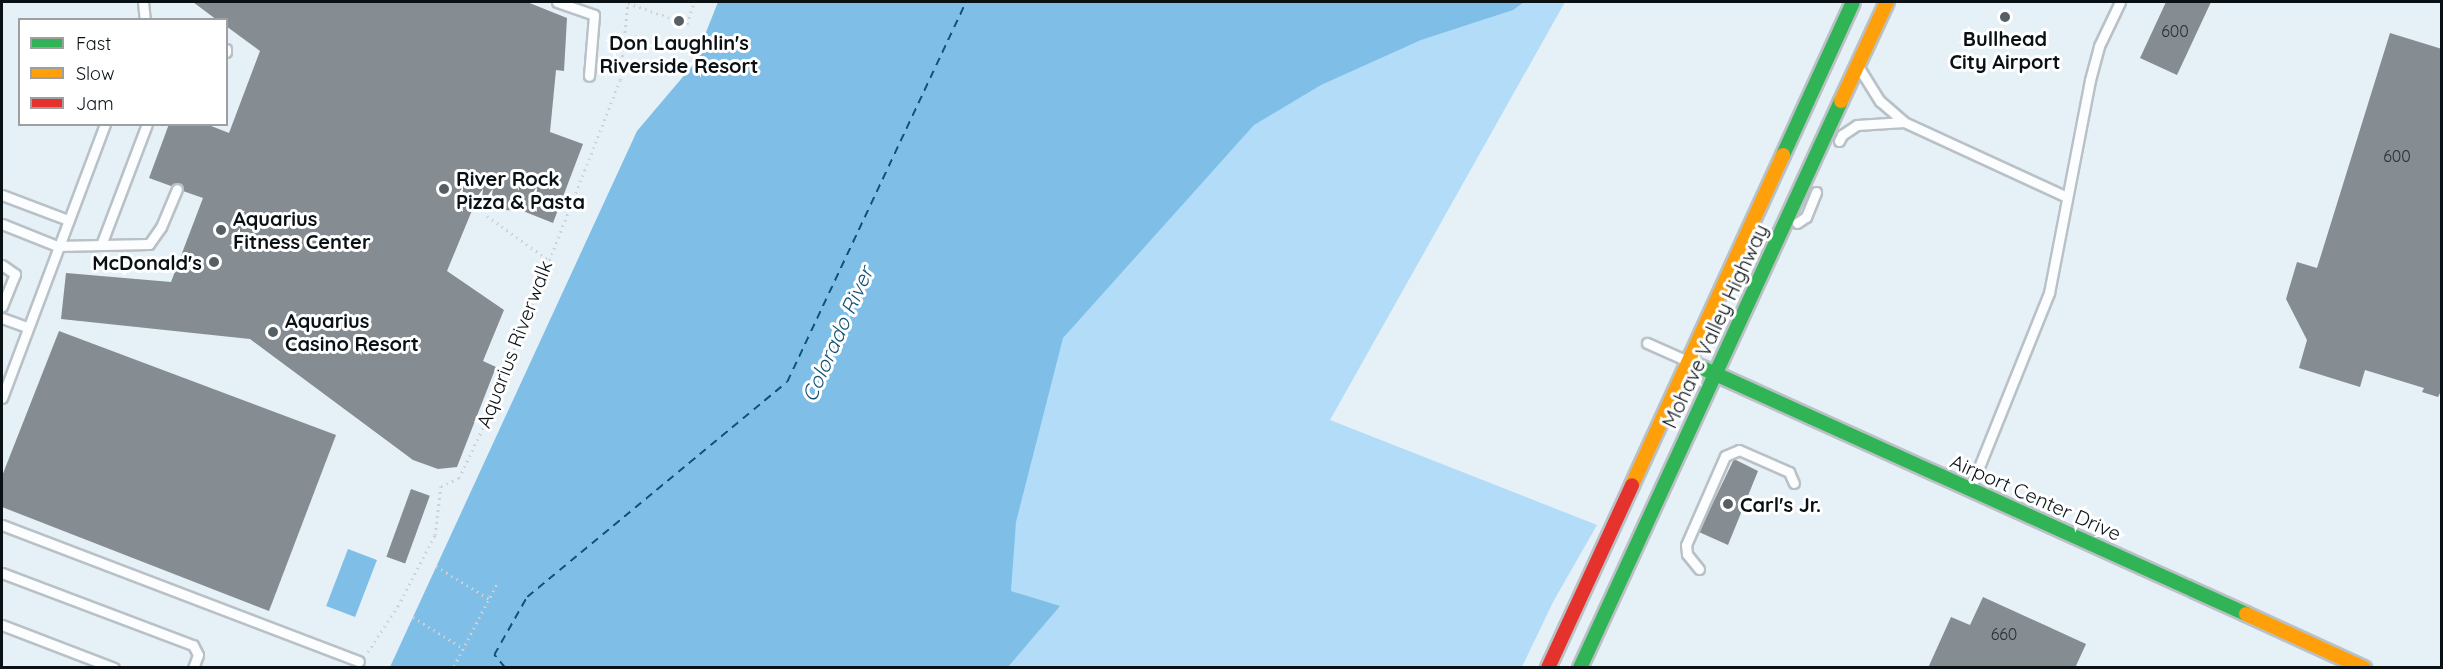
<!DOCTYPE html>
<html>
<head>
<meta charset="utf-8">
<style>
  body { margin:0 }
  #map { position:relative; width:2443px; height:669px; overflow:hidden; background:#e6f0f7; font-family:Quicksand,sans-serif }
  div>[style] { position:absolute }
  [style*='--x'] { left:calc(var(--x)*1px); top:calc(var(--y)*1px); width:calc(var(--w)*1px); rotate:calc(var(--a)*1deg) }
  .green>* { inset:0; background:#b3dcf8 }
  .water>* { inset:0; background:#7fbfe7; transform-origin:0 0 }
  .ferry>* { height:1.5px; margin-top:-0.75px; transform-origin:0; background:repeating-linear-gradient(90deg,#0f5277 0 8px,transparent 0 14px) }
  .building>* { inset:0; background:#858c92; transform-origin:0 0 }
  .path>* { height:3px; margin-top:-1.5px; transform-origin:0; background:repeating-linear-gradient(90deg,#cfd1d3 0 1.5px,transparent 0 6px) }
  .roads { filter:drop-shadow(2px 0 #b9c1c7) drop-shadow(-2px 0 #b9c1c7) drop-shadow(0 2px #b9c1c7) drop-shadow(0 -2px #b9c1c7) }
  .lane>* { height:9px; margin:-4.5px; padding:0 4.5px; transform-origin:4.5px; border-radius:4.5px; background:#fbfdfe }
  .fast>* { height:14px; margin:-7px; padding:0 7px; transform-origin:7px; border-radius:7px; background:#30b455 }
  .slow>* { height:14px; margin:-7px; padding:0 7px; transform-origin:7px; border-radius:7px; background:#ff9f0a }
  .jam>* { height:14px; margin:-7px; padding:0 7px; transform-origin:7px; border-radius:7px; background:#e5322d }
  .dots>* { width:16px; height:16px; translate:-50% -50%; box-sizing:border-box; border:3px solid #fff; border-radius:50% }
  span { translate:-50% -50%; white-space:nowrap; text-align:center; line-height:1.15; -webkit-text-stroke:6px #fff; paint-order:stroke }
  .number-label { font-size:16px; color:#283034 }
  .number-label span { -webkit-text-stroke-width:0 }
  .poi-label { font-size:20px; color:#091115; font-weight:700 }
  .left { translate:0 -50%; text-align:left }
  .right { translate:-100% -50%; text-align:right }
  .street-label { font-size:20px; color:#091115 }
  .water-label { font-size:21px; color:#0f5277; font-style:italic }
  .frame { position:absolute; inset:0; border:3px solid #091115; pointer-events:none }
  .legend { position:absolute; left:18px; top:18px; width:210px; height:108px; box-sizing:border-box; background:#fff; border:2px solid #9da0a1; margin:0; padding:8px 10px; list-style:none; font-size:18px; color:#091115 }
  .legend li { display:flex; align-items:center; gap:12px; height:30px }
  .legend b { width:30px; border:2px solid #9da0a1 }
</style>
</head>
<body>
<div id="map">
  <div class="green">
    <i style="clip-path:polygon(1171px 2px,1565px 2px,1330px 420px,1597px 525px,1553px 602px,1522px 667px,873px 668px)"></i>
  </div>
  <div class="water">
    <i style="clip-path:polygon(718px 2px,1524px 2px,1513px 10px,1421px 40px,1321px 85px,1254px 125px,1063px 338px,1016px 522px,1011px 591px,1060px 606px,1008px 667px,390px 667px,637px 131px,693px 65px)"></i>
    <i style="left:348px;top:549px;width:31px;height:61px;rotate:21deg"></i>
  </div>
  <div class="ferry">
    <i style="--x:505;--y:668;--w:17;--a:-130"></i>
    <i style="--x:494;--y:655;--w:67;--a:-60.4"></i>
    <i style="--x:527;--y:597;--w:337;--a:-39.6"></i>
    <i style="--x:787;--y:382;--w:420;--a:-64.8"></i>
  </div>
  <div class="building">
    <i style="clip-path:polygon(193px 2px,527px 2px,567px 18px,564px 71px,556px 70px,550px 132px,583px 144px,553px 223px,523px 211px,473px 208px,447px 271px,504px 310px,483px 361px,496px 367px,457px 467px,438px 469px,413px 460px,250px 339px,61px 319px,66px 273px,171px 282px,203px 198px,183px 191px,179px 183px,171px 186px,149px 178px,169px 124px,206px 124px,229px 133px,260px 51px,226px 26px,226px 20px,217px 20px)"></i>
    <i style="clip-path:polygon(2166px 2px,2211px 2px,2177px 75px,2140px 58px)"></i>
    <i style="clip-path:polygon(2390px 33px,2442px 49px,2442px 389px,2438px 397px,2422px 392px,2424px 388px,2365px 370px,2360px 387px,2299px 368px,2307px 340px,2286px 299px,2297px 262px,2317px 268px)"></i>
    <i style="clip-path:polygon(59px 331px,336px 435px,269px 611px,2px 507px,2px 476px)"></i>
    <i style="clip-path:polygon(1734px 459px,1758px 471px,1728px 545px,1699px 532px)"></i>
    <i style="left:411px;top:489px;width:20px;height:72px;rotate:20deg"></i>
    <i style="clip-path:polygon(1983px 597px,2086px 644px,2075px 668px,1928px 668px,1951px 617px,1970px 625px)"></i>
  </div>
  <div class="path">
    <i style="--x:487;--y:216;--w:74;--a:35.6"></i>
    <i style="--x:436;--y:566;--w:62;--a:31.9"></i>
    <i style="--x:413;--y:617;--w:60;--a:32.1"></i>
    <i style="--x:368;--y:652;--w:55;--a:-56.9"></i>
    <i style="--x:398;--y:606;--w:80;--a:-62.5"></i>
    <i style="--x:435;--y:535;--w:49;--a:-83"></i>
    <i style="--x:441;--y:486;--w:20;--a:-24"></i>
    <i style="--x:459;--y:478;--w:62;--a:-64.3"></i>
    <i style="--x:486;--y:422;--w:367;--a:-68.6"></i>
    <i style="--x:620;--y:80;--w:77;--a:-84.1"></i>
    <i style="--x:628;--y:3;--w:63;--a:19.6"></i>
    <i style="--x:687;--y:24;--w:23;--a:-72"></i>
    <i style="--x:454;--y:666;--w:95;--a:-62.4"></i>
  </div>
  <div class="roads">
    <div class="lane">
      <i style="--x:143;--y:2;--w:18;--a:84"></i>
      <i style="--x:557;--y:2;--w:39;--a:19"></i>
      <i style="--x:594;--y:15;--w:61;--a:94.7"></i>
      <i style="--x:226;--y:49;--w:3;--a:90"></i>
      <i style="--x:1861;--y:71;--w:36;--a:58"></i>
      <i style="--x:1880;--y:101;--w:32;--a:41"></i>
      <i style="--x:1904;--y:122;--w:179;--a:24.7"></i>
      <i style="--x:1839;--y:141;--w:7;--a:-63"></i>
      <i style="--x:1842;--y:135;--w:18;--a:-34"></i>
      <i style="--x:1857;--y:125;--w:47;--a:-3.7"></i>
      <i style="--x:2;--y:195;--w:71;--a:20.7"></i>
      <i style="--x:1797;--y:223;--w:11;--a:-34"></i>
      <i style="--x:1806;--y:217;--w:27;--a:-68"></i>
      <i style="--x:2;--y:224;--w:59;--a:21.8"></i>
      <i style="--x:57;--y:246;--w:92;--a:-1.2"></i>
      <i style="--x:149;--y:244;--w:21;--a:-55"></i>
      <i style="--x:161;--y:227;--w:41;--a:-67.2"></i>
      <i style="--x:101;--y:245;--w:129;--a:-69.2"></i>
      <i style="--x:2;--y:265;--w:16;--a:35"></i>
      <i style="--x:15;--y:274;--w:35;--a:112"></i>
      <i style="--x:2;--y:318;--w:27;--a:20"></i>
      <i style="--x:1647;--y:343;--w:39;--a:24"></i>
      <i style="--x:2;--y:398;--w:293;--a:-69.4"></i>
      <i style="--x:1971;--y:487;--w:209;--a:-68.1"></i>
      <i style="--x:2049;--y:293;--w:217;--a:-79.1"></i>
      <i style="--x:2090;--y:80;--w:35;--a:-75"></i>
      <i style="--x:2099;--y:46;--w:49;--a:-64.5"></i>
      <i style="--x:2;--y:525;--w:382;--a:20.9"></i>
      <i style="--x:1699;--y:569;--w:19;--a:-129"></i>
      <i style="--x:1687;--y:554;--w:9;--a:-96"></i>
      <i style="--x:1686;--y:545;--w:97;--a:-66.3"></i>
      <i style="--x:1725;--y:456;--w:15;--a:-23"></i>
      <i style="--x:1739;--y:450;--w:55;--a:23.7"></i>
      <i style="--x:1789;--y:472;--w:12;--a:66"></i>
      <i style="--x:2;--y:573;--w:204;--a:20.7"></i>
      <i style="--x:193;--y:645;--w:11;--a:63"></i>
      <i style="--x:198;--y:655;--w:14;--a:111"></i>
      <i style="--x:2;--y:625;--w:120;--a:21"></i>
    </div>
    <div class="fast">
      <i style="--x:1783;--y:155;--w:168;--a:-65.4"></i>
      <i style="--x:1698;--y:366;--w:602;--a:24.35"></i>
      <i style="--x:1580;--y:668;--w:624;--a:-65.28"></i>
    </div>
    <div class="slow">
      <i style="--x:1841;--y:101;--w:109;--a:-65.1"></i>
      <i style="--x:1632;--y:485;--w:363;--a:-65.4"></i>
      <i style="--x:2246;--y:614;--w:130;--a:24.6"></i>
    </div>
    <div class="jam">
      <i style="--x:1548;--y:668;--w:201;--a:-65.3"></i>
    </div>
  </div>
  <div class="dots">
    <i style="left:2005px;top:17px;background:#565f64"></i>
    <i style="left:679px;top:21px;background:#565f64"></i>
    <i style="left:444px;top:189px;background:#565f64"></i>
    <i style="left:221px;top:230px;background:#565f64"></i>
    <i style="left:214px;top:262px;background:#565f64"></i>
    <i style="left:273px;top:332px;background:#565f64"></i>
    <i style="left:1728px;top:504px;background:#565f64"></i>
  </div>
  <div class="number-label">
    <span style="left:2175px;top:31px">600</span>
    <span style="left:2397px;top:156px">600</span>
    <span style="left:2004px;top:634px">660</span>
  </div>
  <div class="poi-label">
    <span style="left:2005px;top:50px">Bullhead<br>City Airport</span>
    <span style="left:679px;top:54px">Don Laughlin's<br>Riverside Resort</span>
    <span class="left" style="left:456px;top:190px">River Rock<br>Pizza &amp; Pasta</span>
    <span class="left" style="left:233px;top:230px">Aquarius<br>Fitness Center</span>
    <span class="right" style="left:202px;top:262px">McDonald's</span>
    <span class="left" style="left:285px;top:332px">Aquarius<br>Casino Resort</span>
    <span class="left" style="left:1740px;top:504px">Carl's Jr.</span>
  </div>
  <div class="street-label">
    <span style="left:1715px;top:326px;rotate:-65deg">Mohave Valley Highway</span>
    <span style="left:514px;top:344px;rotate:-69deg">Aquarius Riverwalk</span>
    <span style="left:2036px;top:497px;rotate:24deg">Airport Center Drive</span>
  </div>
  <div class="water-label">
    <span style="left:837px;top:334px;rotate:-66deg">Colorado River</span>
  </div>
  <div class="frame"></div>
  <ul class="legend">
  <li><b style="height:8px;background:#30b455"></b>Fast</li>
  <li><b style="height:8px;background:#ff9f0a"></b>Slow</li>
  <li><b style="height:8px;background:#e5322d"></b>Jam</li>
  </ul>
</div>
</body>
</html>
